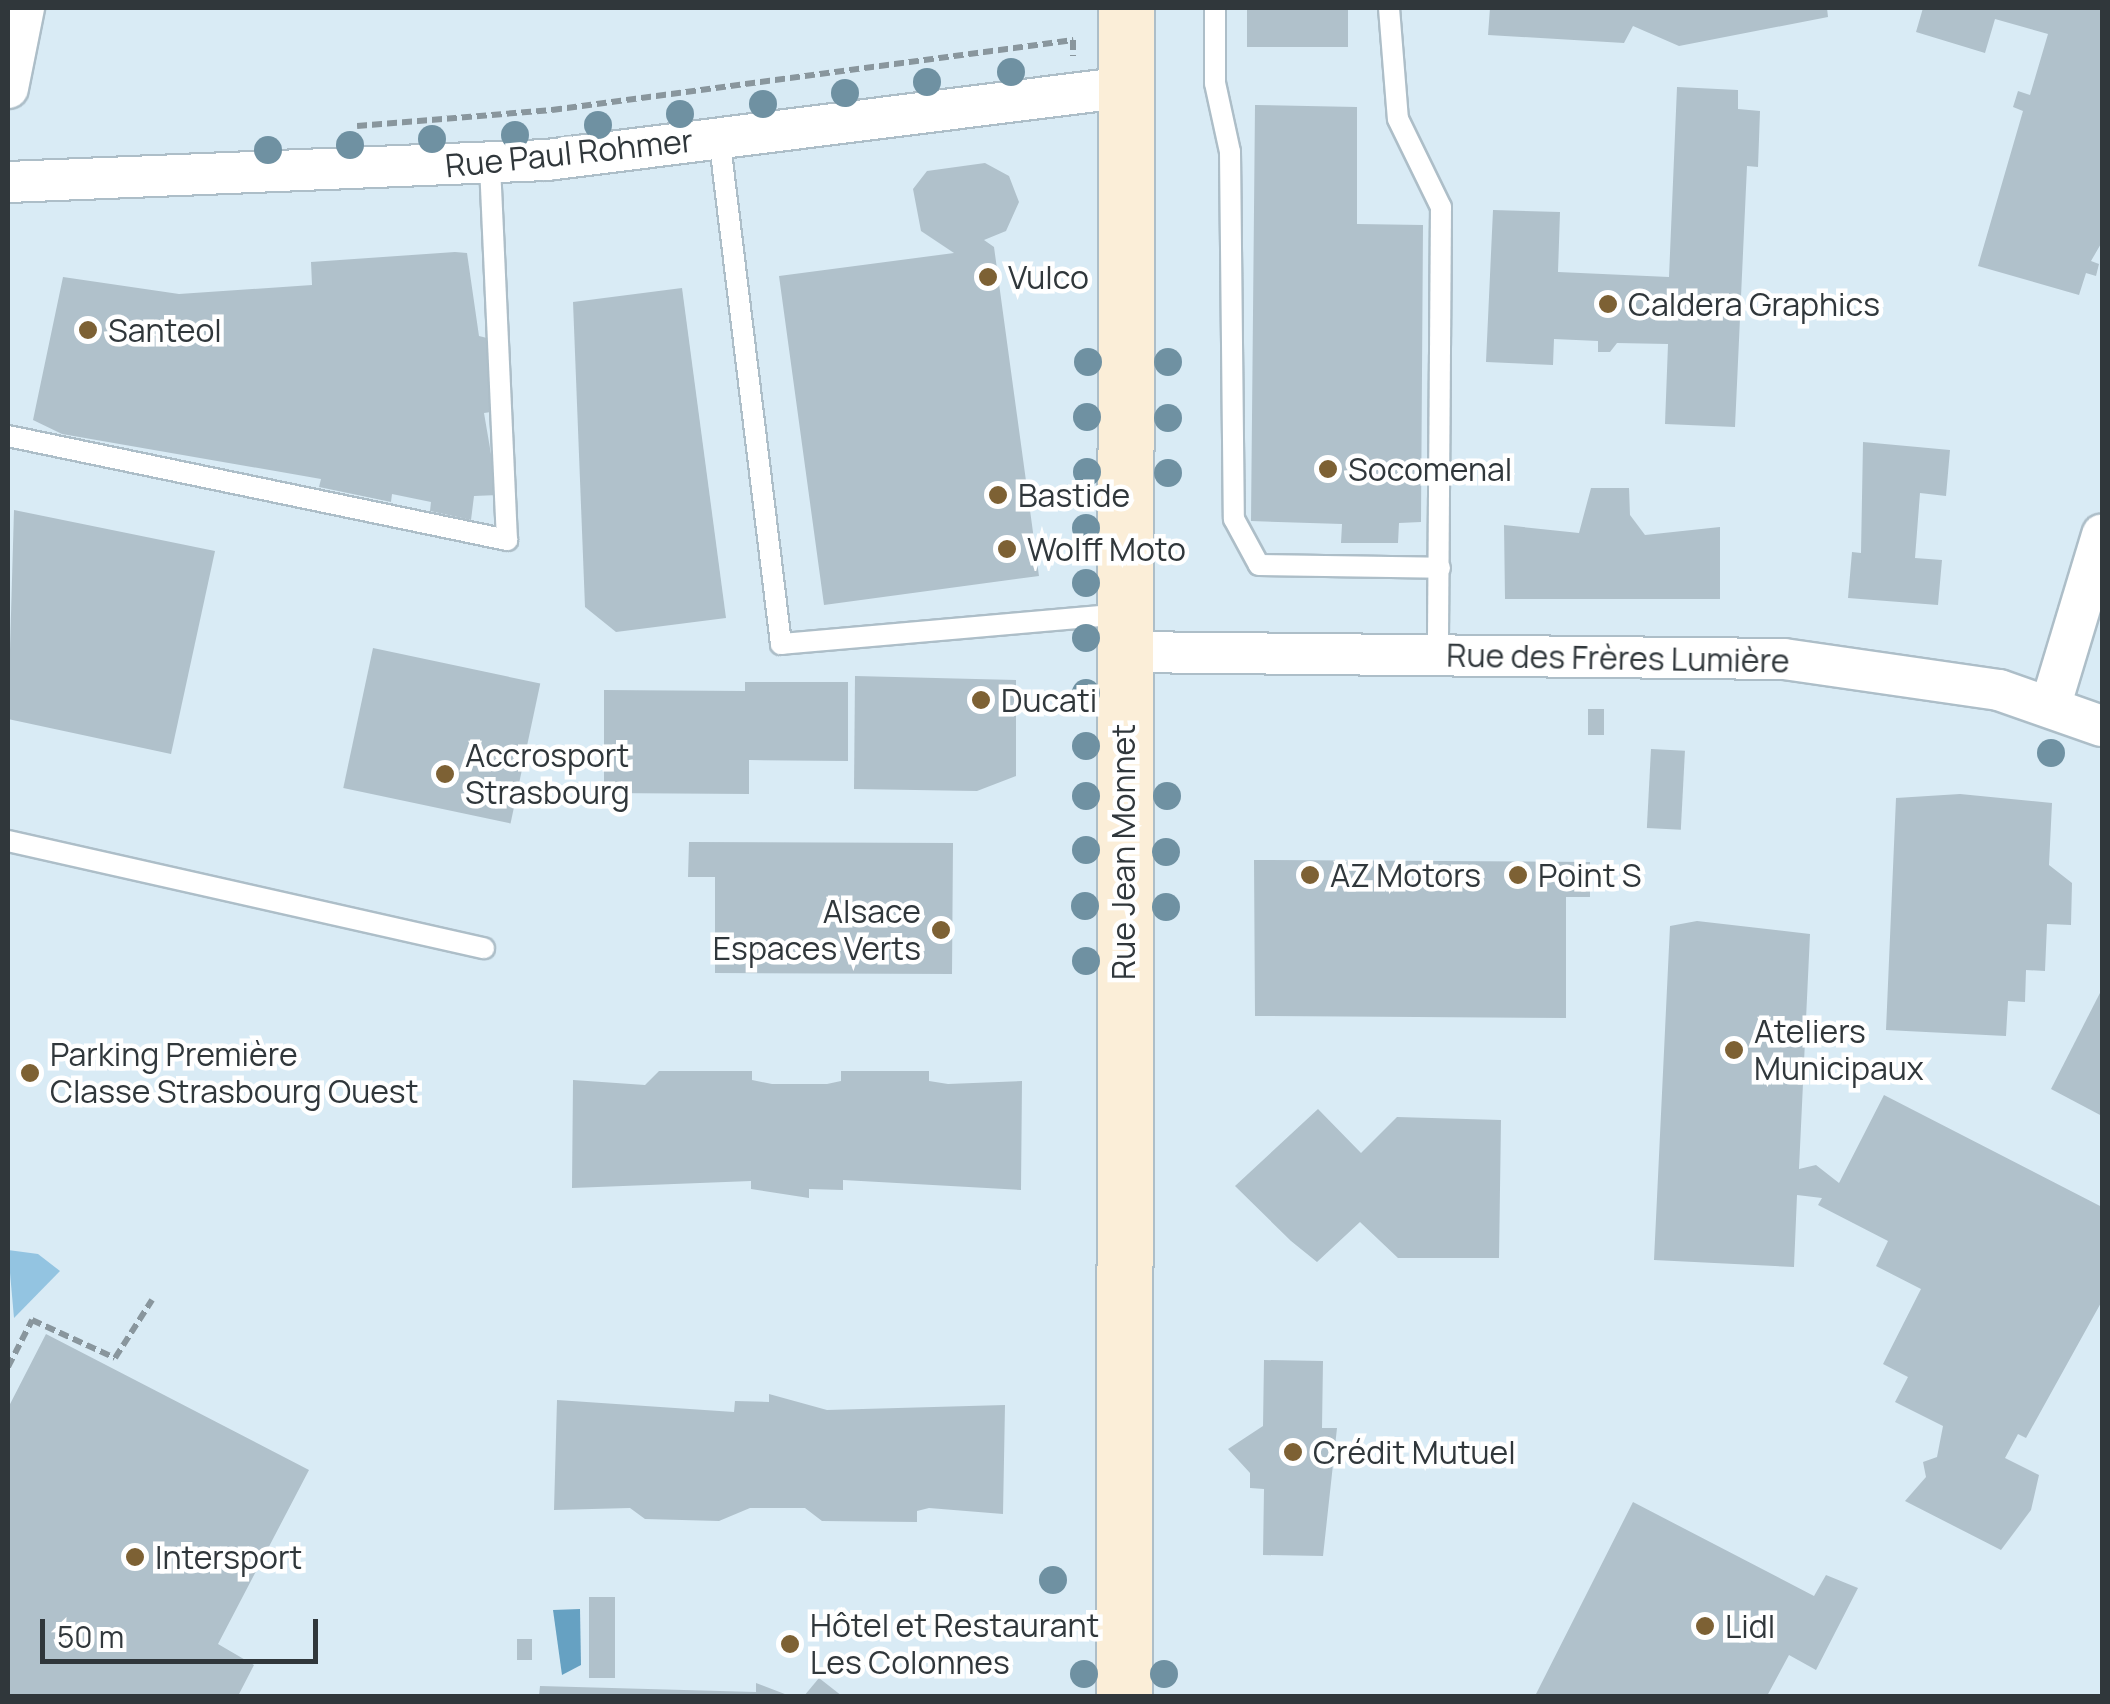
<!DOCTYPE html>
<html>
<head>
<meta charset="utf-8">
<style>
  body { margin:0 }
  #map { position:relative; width:2110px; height:1704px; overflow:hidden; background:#d9ebf5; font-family:Manrope,sans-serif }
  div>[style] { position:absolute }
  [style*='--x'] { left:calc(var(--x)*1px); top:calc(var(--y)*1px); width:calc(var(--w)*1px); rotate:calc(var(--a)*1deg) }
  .green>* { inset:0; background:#93c4e1 }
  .water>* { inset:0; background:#66a1c2 }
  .building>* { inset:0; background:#b0c1cb; transform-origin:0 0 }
  .path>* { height:6px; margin-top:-3px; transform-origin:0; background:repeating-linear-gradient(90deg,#89969d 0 10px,transparent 0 15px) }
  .roads { filter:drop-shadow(2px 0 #adbec8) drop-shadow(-2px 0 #adbec8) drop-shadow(0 2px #adbec8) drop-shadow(0 -2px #adbec8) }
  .lane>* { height:20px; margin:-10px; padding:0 10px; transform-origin:10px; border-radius:10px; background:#fff }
  .street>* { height:40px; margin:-20px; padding:0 20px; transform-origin:20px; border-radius:20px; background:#fff }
  .secondary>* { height:55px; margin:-27.5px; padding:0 27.5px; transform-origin:27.5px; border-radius:27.5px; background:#fbeed8 }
  .trees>* { width:28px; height:28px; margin:-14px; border-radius:50%; background:#6f91a2 }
  .dots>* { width:28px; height:28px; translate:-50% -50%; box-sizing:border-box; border:5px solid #fff; border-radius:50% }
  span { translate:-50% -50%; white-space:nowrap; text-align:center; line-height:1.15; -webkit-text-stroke:9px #fff; paint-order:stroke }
  .street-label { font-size:32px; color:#30373b }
  .poi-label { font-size:32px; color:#30373b }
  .left { translate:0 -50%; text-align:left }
  .right { translate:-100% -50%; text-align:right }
  .frame { position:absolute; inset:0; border:10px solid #30373b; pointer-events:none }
  .scale { position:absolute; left:40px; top:1619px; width:278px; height:45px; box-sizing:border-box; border:5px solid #30373b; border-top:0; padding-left:12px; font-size:30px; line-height:35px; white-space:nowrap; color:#30373b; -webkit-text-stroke:8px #fff; paint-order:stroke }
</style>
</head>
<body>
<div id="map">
  <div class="green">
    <i style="clip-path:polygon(8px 1250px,38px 1254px,60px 1271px,14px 1318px)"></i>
  </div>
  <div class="water">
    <i style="clip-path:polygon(580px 1609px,581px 1665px,562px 1675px,553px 1610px)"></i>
  </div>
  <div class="building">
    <i style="left:1247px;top:8px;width:101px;height:39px"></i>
    <i style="clip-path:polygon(1490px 8px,1827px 8px,1828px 17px,1679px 46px,1633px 26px,1624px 43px,1488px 35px)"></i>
    <i style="clip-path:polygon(1923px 8px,2102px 8px,2102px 242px,2091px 261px,2099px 264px,2096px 276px,2086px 273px,2079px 295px,1978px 266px,2023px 111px,2013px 107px,2018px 91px,2030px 95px,2048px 34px,1995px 19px,1985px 53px,1916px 32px)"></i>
    <i style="clip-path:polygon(1677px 87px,1738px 90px,1738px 109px,1760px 111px,1758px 167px,1747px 166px,1735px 427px,1665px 424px,1668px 344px,1617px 343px,1610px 352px,1598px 352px,1598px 341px,1554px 339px,1553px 365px,1486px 362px,1493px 210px,1560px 212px,1558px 272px,1669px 277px)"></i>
    <i style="clip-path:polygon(1255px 105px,1357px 107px,1357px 224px,1423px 225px,1421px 522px,1399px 523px,1398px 543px,1341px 543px,1342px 524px,1251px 521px)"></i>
    <i style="clip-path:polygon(985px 163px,1009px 176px,1019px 202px,1006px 231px,984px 240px,994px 247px,1039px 576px,824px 605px,779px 276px,954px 253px,921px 231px,913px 189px,927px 171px)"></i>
    <i style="clip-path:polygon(455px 252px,467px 253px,479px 336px,487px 338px,491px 412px,484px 413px,498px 495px,474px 496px,471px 520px,430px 511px,431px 502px,392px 494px,391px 502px,319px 487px,321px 479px,62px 434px,33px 420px,63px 277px,179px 294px,312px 285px,311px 262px)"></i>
    <i style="clip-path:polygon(682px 288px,726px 618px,616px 632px,585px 607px,573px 302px)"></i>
    <i style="clip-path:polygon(1863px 442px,1950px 450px,1946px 496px,1920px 493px,1915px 558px,1942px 560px,1938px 605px,1848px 598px,1852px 552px,1861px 553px)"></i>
    <i style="clip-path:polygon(1591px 488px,1629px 488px,1630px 515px,1645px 535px,1720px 527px,1720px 599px,1505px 599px,1504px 525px,1579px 533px)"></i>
    <i style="clip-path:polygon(14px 510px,215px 551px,171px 754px,8px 719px)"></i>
    <i style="left:373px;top:648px;width:171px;height:143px;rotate:12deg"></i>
    <i style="clip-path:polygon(855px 676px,1016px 680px,1016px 776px,977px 791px,854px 789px)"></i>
    <i style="clip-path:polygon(745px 682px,848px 682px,848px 761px,749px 760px,749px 794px,604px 793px,604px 690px,745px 691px)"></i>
    <i style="left:1588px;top:709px;width:16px;height:26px"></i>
    <i style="left:1651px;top:749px;width:34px;height:79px;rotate:3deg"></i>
    <i style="clip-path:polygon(1960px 794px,2052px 803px,2049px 865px,2072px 883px,2071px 925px,2047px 924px,2045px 971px,2026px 970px,2025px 1002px,2008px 1001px,2006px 1036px,1886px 1030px,1896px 798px)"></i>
    <i style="clip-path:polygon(689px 842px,953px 843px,952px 974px,715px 973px,715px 877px,688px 877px)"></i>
    <i style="clip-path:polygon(1254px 860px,1590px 862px,1590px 897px,1566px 897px,1566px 1018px,1255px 1016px)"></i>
    <i style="clip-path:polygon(1697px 921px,1810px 934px,1799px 1169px,1816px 1165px,1839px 1183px,1884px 1095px,2102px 1207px,2102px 1301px,2026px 1438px,2018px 1434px,2005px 1458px,2039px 1475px,2031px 1510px,2001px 1550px,1905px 1501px,1926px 1477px,1923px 1462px,1937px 1457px,1943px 1426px,1895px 1402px,1908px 1377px,1883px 1364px,1921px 1289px,1876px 1266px,1888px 1241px,1818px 1205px,1822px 1198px,1797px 1195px,1794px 1267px,1654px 1260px,1670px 926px)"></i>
    <i style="clip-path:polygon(2102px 989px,2102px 1116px,2051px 1089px)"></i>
    <i style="clip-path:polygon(659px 1071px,752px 1071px,752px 1080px,772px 1084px,827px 1084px,841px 1081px,841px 1071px,929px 1071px,929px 1081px,948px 1084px,1022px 1081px,1021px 1190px,843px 1180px,843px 1190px,809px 1189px,809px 1198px,751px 1189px,751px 1181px,572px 1188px,573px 1080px,645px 1085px)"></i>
    <i style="clip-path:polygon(1318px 1109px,1361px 1153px,1397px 1117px,1501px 1120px,1499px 1258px,1398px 1258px,1360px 1222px,1317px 1262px,1291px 1241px,1235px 1186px)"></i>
    <i style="clip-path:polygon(46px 1334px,309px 1470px,218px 1644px,254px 1665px,238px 1696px,8px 1696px,8px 1408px)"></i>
    <i style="clip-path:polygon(1264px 1360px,1323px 1361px,1322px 1428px,1337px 1428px,1323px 1556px,1263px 1555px,1264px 1489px,1250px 1488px,1250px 1473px,1228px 1449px,1263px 1426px)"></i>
    <i style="clip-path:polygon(769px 1394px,827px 1410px,1005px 1405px,1003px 1514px,929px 1508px,917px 1511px,917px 1522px,822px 1521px,805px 1508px,750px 1508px,719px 1521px,645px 1519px,630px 1508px,554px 1510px,557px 1400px,734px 1412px,735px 1401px,769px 1402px)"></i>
    <i style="clip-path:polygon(1633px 1502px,1814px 1596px,1826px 1575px,1858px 1588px,1816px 1670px,1789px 1655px,1767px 1696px,1535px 1696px)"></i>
    <i style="left:615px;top:1597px;width:81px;height:26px;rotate:90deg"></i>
    <i style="left:517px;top:1639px;width:15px;height:21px"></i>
    <i style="clip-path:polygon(819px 1678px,842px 1696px,804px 1696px)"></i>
    <i style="clip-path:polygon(756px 1683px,790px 1696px,539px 1696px,540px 1686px,756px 1692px)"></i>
  </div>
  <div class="path">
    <i style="--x:357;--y:126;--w:196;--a:-4.7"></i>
    <i style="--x:552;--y:110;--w:526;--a:-7.65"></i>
    <i style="--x:1073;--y:40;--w:16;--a:90"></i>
    <i style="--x:8;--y:1367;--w:53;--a:-62.9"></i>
    <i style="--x:32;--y:1320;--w:91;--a:24.6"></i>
    <i style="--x:115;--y:1358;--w:69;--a:-57.5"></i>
  </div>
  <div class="roads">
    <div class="lane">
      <i style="--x:1215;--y:8;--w:75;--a:90"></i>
      <i style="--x:1215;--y:83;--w:71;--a:77.7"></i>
      <i style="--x:1230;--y:152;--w:367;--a:89.4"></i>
      <i style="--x:1234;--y:519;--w:52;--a:61.5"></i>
      <i style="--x:1259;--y:565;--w:181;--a:0.9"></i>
      <i style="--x:1389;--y:8;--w:111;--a:85.4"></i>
      <i style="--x:1398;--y:119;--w:98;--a:64"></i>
      <i style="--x:1441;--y:207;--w:447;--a:90.4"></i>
      <i style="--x:719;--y:136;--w:512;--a:83.04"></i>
      <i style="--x:781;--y:644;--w:342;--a:-5"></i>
      <i style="--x:8;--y:436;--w:510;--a:11.77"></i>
      <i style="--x:507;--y:540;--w:375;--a:-92.6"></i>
      <i style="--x:8;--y:841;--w:488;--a:12.7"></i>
    </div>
    <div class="street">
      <i style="--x:8;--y:88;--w:82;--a:-78.7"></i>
      <i style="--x:8;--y:182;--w:539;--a:-2.34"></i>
      <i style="--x:547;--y:160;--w:585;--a:-7.17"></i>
      <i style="--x:1125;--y:652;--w:659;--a:0.61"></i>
      <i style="--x:1784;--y:659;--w:217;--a:8.2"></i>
      <i style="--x:1999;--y:690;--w:109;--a:19.3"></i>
      <i style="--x:2051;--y:704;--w:177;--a:-73.2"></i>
    </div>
    <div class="secondary">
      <i style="--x:1124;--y:1696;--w:1688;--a:-89.93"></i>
    </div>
  </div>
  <div class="trees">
    <i style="left:1011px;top:72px"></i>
    <i style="left:927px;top:82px"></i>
    <i style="left:845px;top:93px"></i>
    <i style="left:763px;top:104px"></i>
    <i style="left:680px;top:114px"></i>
    <i style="left:598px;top:125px"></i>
    <i style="left:515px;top:135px"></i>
    <i style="left:432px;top:139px"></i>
    <i style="left:350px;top:145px"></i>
    <i style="left:268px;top:150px"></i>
    <i style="left:1088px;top:362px"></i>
    <i style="left:1168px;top:362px"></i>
    <i style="left:1087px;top:417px"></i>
    <i style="left:1168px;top:418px"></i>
    <i style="left:1087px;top:472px"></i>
    <i style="left:1168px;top:473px"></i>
    <i style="left:1086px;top:528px"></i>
    <i style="left:1086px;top:583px"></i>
    <i style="left:1086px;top:638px"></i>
    <i style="left:1086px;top:693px"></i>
    <i style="left:1086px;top:746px"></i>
    <i style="left:2051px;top:753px"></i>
    <i style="left:1086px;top:796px"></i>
    <i style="left:1167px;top:796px"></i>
    <i style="left:1086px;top:850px"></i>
    <i style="left:1166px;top:852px"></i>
    <i style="left:1085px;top:906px"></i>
    <i style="left:1166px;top:907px"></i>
    <i style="left:1086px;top:961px"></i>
    <i style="left:1053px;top:1580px"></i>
    <i style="left:1084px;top:1674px"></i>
    <i style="left:1164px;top:1674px"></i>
  </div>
  <div class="dots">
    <i style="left:988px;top:277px;background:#7d6134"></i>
    <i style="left:1608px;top:304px;background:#7d6134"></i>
    <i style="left:88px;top:330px;background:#7d6134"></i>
    <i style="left:1328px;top:469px;background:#7d6134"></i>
    <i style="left:998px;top:495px;background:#7d6134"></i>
    <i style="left:1007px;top:549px;background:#7d6134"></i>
    <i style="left:981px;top:700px;background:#7d6134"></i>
    <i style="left:445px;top:774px;background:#7d6134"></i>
    <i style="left:1310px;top:875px;background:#7d6134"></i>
    <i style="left:1518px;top:875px;background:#7d6134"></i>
    <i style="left:941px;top:930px;background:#7d6134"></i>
    <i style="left:1734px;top:1050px;background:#7d6134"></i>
    <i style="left:30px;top:1073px;background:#7d6134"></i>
    <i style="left:1293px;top:1452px;background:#7d6134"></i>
    <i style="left:135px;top:1557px;background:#7d6134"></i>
    <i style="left:1705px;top:1626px;background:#7d6134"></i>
    <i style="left:790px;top:1644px;background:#7d6134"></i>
  </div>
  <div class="street-label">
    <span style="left:569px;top:153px;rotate:-6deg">Rue Paul Rohmer</span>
    <span style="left:1618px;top:658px;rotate:1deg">Rue des Frères Lumière</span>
    <span style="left:1123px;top:852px;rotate:-90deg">Rue Jean Monnet</span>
  </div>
  <div class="poi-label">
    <span class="left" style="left:1008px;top:277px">Vulco</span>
    <span class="left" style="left:1628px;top:304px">Caldera Graphics</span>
    <span class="left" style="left:108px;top:330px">Santeol</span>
    <span class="left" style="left:1348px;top:469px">Socomenal</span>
    <span class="left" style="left:1018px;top:495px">Bastide</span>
    <span class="left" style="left:1027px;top:549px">Wolff Moto</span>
    <span class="left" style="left:1001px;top:700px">Ducati</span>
    <span class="left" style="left:465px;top:774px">Accrosport<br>Strasbourg</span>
    <span class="left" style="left:1330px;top:875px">AZ Motors</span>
    <span class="left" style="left:1538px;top:875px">Point S</span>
    <span class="right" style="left:921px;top:930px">Alsace<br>Espaces Verts</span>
    <span class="left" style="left:1754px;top:1050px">Ateliers<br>Municipaux</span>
    <span class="left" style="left:50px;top:1073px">Parking Première<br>Classe Strasbourg Ouest</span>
    <span class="left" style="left:1313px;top:1452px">Crédit Mutuel</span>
    <span class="left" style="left:155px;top:1557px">Intersport</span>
    <span class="left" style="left:810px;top:1644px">Hôtel et Restaurant<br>Les Colonnes</span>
    <span class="left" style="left:1725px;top:1626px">Lidl</span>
  </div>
  <div class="frame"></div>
  <div class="scale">50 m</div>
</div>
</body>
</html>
